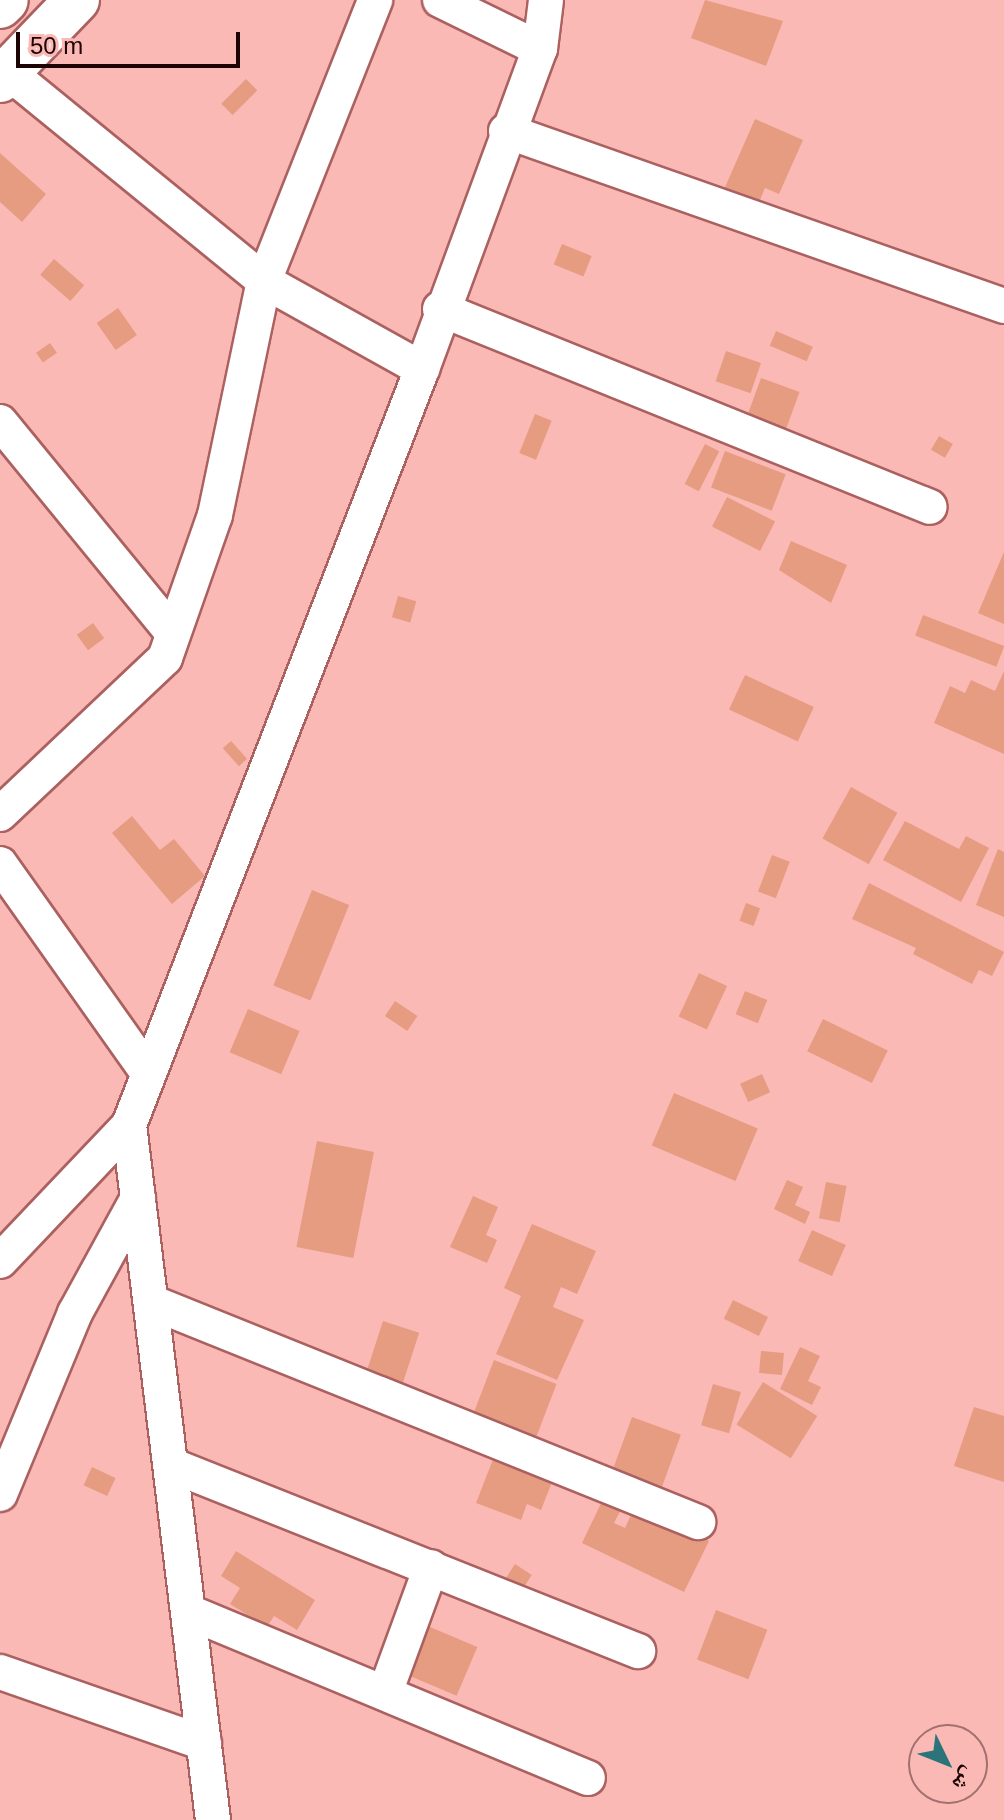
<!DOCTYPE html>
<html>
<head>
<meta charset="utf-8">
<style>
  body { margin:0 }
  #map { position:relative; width:1004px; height:1820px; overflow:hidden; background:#fbb9b6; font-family:Helvetica,"Noto Naskh Arabic",sans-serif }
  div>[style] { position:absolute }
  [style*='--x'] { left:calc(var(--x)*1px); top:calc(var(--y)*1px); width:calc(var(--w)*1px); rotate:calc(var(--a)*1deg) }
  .building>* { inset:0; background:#e69c81; transform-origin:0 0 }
  .roads { filter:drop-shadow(2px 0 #ab6160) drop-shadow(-2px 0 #ab6160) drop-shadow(0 2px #ab6160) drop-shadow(0 -2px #ab6160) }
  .street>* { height:34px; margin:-17px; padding:0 17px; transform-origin:17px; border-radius:17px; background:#fff }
  .primary>* { height:44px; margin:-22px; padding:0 22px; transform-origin:22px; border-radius:22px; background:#fff }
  span { translate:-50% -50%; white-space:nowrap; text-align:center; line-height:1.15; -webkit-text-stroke:8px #fbb9b6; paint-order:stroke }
  .north { position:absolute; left:908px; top:1724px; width:80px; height:80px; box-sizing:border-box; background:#fbb9b6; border:2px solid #a2706f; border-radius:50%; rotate:133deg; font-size:22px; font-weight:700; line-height:32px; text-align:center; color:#1c0304 }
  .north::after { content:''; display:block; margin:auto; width:28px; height:36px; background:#2b757a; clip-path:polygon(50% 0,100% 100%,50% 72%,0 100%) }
  .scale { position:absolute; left:16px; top:32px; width:224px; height:36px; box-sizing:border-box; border:4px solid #1c0304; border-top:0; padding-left:10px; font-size:24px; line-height:28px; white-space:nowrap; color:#1c0304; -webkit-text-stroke:6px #fbb9b6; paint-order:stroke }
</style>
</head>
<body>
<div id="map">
  <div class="building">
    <i style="clip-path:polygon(705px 0,783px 21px,766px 66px,691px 38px)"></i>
    <i style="left:246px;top:79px;width:16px;height:35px;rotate:45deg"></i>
    <i style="clip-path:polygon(755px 119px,803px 140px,779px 194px,765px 188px,756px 209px,722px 194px)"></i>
    <i style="clip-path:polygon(0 153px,46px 194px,22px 222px,0 202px)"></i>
    <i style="left:562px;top:244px;width:32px;height:22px;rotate:22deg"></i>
    <i style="left:54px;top:259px;width:40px;height:21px;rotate:41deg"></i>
    <i style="left:118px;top:308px;width:33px;height:26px;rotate:55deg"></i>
    <i style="left:776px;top:331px;width:40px;height:16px;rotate:23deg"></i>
    <i style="left:50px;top:343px;width:12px;height:17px;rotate:55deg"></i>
    <i style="left:726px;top:351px;width:37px;height:32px;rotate:19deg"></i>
    <i style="left:761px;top:378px;width:41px;height:41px;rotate:20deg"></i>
    <i style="left:535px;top:414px;width:18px;height:42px;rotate:22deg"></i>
    <i style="left:939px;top:436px;width:16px;height:16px;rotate:30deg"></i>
    <i style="left:705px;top:444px;width:16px;height:45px;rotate:27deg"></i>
    <i style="left:725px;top:451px;width:65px;height:39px;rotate:21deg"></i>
    <i style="left:727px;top:497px;width:54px;height:33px;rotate:27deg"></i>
    <i style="clip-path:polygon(791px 541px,847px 565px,831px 603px,779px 570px)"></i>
    <i style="clip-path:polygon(1004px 552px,1004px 624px,978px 613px)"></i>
    <i style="left:398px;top:596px;width:19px;height:22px;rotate:16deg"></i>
    <i style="left:923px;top:615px;width:87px;height:22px;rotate:21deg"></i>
    <i style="left:93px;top:623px;width:19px;height:20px;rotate:54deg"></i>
    <i style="clip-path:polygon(1004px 671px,1004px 754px,934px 723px,950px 686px,965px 693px,971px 680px,995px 691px)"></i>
    <i style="left:745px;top:675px;width:76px;height:38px;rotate:25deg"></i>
    <i style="left:231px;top:741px;width:24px;height:11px;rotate:48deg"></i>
    <i style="left:851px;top:787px;width:53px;height:59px;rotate:29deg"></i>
    <i style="clip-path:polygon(132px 816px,160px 850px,174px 839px,205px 876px,172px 904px,112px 833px)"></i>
    <i style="clip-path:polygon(905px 821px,959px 849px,966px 836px,989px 848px,961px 902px,883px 860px)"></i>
    <i style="clip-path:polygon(998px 849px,1004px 852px,1004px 917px,976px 905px)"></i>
    <i style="left:772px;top:855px;width:19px;height:39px;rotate:21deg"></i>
    <i style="clip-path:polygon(869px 883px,1004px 952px,992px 976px,979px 970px,972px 984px,913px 954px,916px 948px,852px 919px)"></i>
    <i style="left:312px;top:890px;width:40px;height:103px;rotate:22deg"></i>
    <i style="left:746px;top:903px;width:15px;height:19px;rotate:20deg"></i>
    <i style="left:699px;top:973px;width:31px;height:48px;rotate:25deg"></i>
    <i style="left:745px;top:991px;width:24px;height:25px;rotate:22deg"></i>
    <i style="left:395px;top:1001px;width:27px;height:18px;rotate:34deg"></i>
    <i style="left:248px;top:1009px;width:56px;height:47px;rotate:23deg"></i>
    <i style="left:823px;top:1019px;width:72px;height:36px;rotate:26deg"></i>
    <i style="left:762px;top:1074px;width:20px;height:24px;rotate:66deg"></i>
    <i style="left:674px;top:1093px;width:91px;height:57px;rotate:23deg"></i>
    <i style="left:317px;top:1141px;width:58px;height:108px;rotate:11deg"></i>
    <i style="clip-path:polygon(787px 1180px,803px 1187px,795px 1205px,810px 1212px,805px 1224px,774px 1209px)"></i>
    <i style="left:826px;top:1182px;width:21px;height:37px;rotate:11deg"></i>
    <i style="clip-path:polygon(473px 1196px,498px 1207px,486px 1235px,497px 1240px,487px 1263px,450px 1247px)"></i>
    <i style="clip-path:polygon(532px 1224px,596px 1251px,577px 1294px,561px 1287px,553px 1307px,584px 1320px,557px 1380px,496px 1354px,521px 1296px,504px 1288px)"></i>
    <i style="left:812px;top:1230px;width:37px;height:34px;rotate:24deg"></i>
    <i style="left:733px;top:1300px;width:39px;height:21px;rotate:26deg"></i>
    <i style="left:383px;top:1321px;width:38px;height:52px;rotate:18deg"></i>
    <i style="clip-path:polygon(800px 1347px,820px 1356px,808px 1381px,821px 1387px,812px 1405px,780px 1389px)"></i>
    <i style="left:761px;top:1351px;width:23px;height:22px;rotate:5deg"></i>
    <i style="left:494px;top:1360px;width:67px;height:62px;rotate:21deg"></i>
    <i style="left:763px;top:1382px;width:64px;height:50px;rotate:32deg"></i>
    <i style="left:713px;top:1384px;width:29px;height:43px;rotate:16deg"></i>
    <i style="clip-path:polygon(974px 1407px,1004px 1416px,1004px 1482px,954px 1466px)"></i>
    <i style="left:632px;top:1417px;width:52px;height:56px;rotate:20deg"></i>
    <i style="clip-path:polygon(497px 1449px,556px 1472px,541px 1510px,527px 1504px,521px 1520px,476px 1503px)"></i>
    <i style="left:92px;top:1467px;width:26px;height:20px;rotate:25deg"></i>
    <i style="clip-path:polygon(605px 1495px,624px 1504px,614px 1523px,625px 1528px,635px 1506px,709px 1541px,684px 1592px,582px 1543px)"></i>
    <i style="clip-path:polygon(236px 1551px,315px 1600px,297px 1630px,274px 1616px,267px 1627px,230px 1604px,240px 1588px,221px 1576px)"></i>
    <i style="left:515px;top:1564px;width:20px;height:16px;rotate:33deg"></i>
    <i style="left:716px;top:1610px;width:55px;height:53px;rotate:21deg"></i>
    <i style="left:423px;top:1624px;width:59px;height:53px;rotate:23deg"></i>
  </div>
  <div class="roads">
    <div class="street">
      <i style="--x:440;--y:0;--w:111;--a:26.1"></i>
      <i style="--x:8;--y:72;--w:330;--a:39.2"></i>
      <i style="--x:264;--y:281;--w:181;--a:29.1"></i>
      <i style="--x:506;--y:131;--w:528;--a:19.36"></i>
      <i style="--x:440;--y:309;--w:528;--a:22"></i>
      <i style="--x:0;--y:422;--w:273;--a:50.7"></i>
      <i style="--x:0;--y:814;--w:227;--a:-43.4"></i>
      <i style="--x:165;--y:658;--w:151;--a:-70.7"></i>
      <i style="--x:215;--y:515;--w:239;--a:-78.2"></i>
      <i style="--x:264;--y:281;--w:302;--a:-68.4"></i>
      <i style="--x:0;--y:864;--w:256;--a:54.7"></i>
      <i style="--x:0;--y:1261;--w:187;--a:-46.5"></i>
      <i style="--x:151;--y:1302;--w:590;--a:21.91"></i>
      <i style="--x:171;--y:1465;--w:503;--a:21.72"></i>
      <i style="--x:0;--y:1494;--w:196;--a:-67.5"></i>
      <i style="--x:75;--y:1313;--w:131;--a:-61.3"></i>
      <i style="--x:189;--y:1612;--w:432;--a:22.6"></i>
      <i style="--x:0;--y:1672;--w:216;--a:19.2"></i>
      <i style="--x:385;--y:1693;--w:134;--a:-69.9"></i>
      <i style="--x:213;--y:1820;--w:700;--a:-96.89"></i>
      <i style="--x:129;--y:1125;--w:811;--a:-68.82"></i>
      <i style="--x:422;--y:369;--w:341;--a:-69.8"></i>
      <i style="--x:540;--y:49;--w:49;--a:-83"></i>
    </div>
    <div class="primary">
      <i style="--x:0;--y:6;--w:8;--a:-45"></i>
      <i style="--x:0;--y:80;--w:111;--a:-46.1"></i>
    </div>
  </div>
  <div class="north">ش</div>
  <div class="scale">50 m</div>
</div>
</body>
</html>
